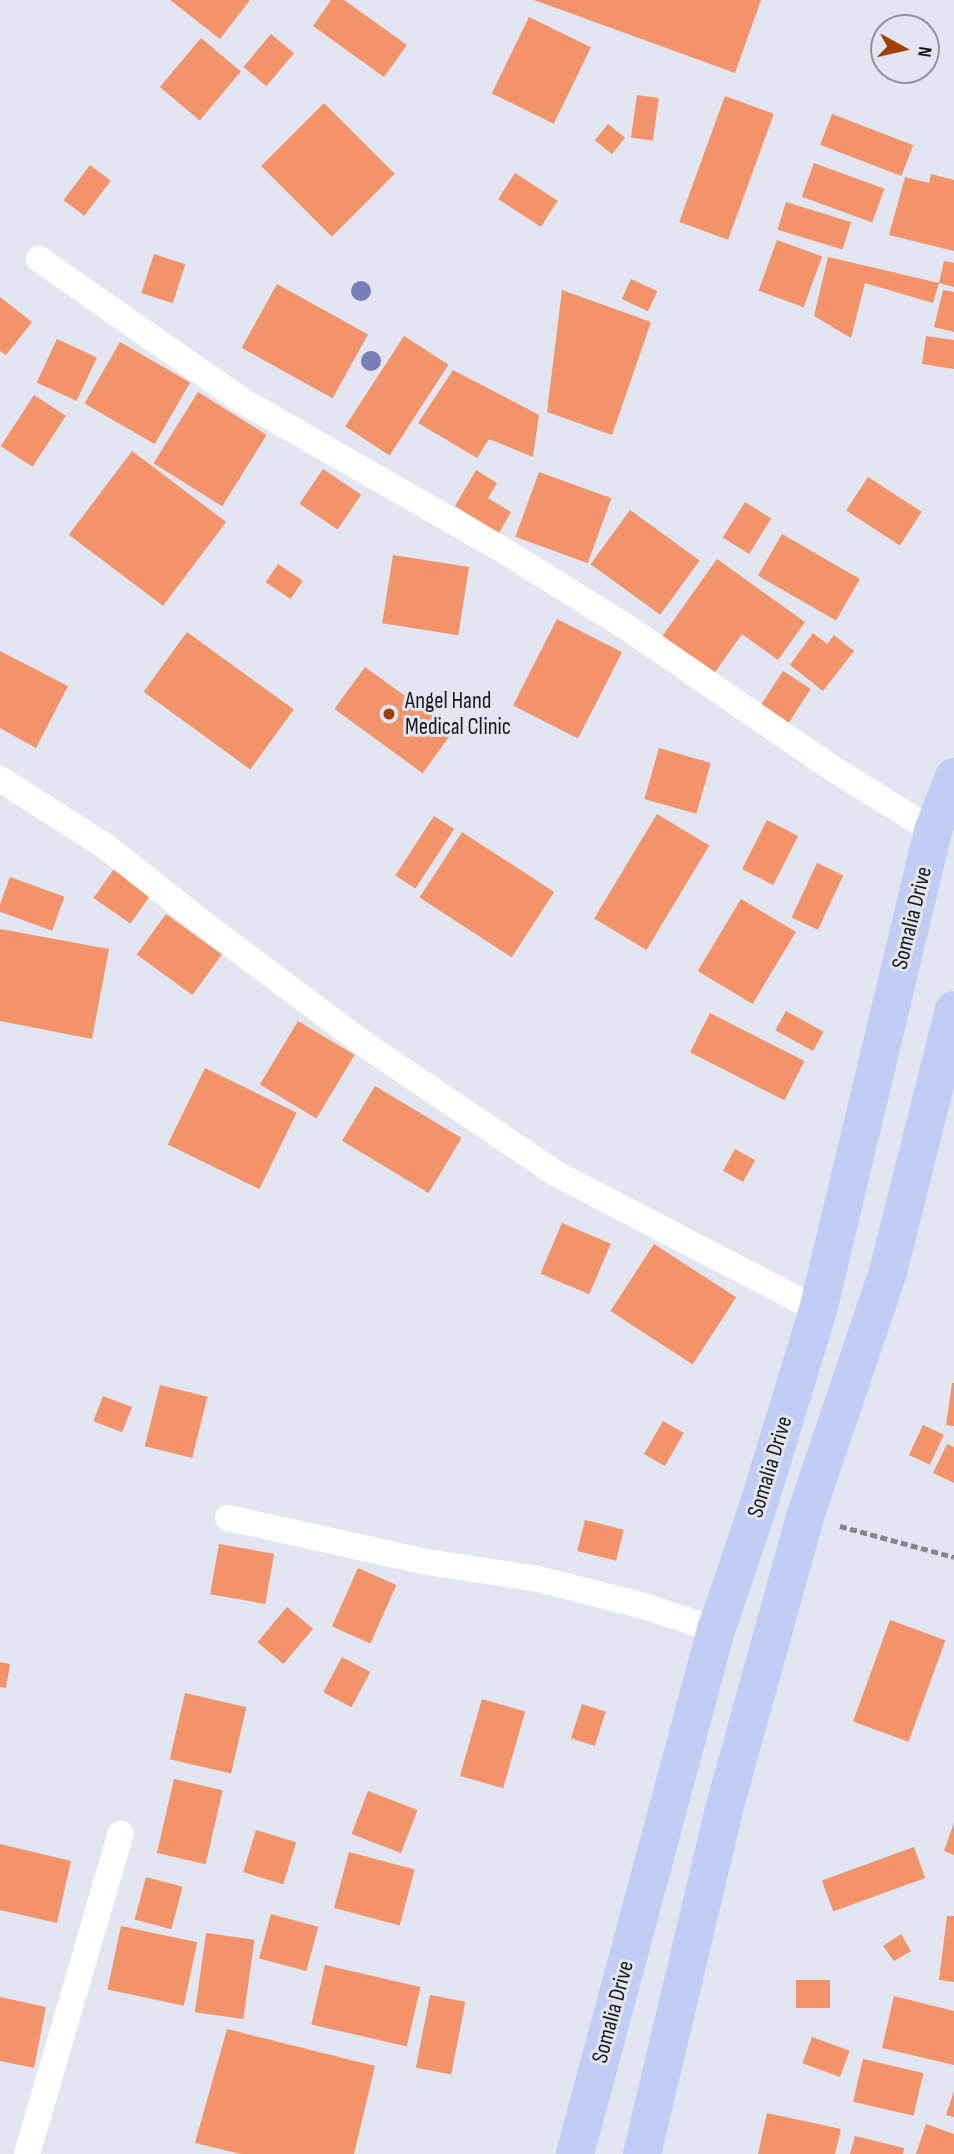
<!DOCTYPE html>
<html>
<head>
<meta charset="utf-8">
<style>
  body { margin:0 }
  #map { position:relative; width:954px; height:2154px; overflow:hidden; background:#e2e6f1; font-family:"Sofia Sans Condensed",sans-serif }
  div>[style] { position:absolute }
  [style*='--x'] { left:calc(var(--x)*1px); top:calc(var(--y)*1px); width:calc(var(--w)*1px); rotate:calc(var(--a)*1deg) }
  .building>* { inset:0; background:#f29369; transform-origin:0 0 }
  .path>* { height:4.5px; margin-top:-2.25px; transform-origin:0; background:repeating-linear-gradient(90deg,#83868d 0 7px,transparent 0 10.5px) }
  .minor>* { height:26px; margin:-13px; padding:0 13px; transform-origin:13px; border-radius:13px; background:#fff }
  .primary>* { height:38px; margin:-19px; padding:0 19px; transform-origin:19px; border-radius:19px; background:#c0cdf5 }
  .trees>* { width:20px; height:20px; margin:-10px; border-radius:50%; background:#777fb9 }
  .dots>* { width:19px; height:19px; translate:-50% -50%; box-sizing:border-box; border:4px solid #e2e6f1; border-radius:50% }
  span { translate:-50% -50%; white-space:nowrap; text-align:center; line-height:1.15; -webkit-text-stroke:6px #e2e6f1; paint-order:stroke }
  .poi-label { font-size:23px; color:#17181c }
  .left { translate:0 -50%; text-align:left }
  .street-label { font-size:23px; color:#17181c }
  .north { position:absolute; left:870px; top:14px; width:70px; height:70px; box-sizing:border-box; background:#e2e6f1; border:2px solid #91949c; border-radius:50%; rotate:98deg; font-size:19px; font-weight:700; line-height:28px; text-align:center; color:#17181c }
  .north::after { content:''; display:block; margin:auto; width:24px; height:32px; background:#a24002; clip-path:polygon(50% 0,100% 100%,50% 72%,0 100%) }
</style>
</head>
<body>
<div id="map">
  <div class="building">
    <i style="clip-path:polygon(170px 0,250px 0,220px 39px)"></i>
    <i style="clip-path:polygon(331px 0,344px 0,407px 45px,384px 77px,313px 26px)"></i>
    <i style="clip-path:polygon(534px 0,761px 0,735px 73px)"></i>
    <i style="left:529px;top:17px;width:69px;height:85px;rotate:26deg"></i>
    <i style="left:271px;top:34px;width:30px;height:43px;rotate:40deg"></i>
    <i style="left:201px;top:38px;width:52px;height:64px;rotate:40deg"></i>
    <i style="left:637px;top:95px;width:22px;height:43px;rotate:8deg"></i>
    <i style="left:725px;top:96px;width:52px;height:134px;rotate:20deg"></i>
    <i style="left:324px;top:103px;width:100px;height:89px;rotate:45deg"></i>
    <i style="left:832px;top:114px;width:87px;height:33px;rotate:21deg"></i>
    <i style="left:608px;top:124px;width:22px;height:21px;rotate:39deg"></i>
    <i style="left:814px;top:163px;width:75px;height:36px;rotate:20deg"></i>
    <i style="left:90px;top:165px;width:26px;height:44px;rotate:37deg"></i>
    <i style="left:515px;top:173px;width:51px;height:31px;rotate:33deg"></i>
    <i style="clip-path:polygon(931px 174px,954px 180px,954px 251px,889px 235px,905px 177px,929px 183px)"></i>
    <i style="left:786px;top:202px;width:68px;height:29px;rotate:17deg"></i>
    <i style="left:777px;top:240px;width:48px;height:54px;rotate:20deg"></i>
    <i style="left:154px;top:254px;width:33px;height:41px;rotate:18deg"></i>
    <i style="clip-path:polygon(828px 257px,939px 283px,933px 303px,865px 283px,851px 338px,814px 316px)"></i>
    <i style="clip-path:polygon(944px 261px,954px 263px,954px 287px,939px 283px)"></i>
    <i style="left:631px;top:279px;width:29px;height:22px;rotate:25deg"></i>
    <i style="left:277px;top:284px;width:104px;height:73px;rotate:29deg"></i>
    <i style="clip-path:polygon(562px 290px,651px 322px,612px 435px,547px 412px)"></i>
    <i style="clip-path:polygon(943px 290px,954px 292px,954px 332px,934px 327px)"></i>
    <i style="clip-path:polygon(0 297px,32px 322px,6px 355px,0 351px)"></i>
    <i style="left:404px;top:336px;width:53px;height:108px;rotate:33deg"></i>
    <i style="clip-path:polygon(926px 336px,954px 340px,954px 369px,922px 364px)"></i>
    <i style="left:57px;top:339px;width:44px;height:48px;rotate:25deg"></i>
    <i style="left:120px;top:342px;width:81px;height:71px;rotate:30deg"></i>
    <i style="clip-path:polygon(453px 370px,539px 415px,533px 457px,489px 439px,477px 458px,418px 423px)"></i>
    <i style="left:198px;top:392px;width:81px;height:84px;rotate:32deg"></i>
    <i style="left:34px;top:395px;width:38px;height:61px;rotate:33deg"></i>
    <i style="left:132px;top:451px;width:118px;height:105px;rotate:37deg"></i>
    <i style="left:323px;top:469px;width:46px;height:42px;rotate:34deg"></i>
    <i style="clip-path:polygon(476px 470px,497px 483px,488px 498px,511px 512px,499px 533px,455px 506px)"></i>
    <i style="left:539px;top:472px;width:77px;height:69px;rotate:20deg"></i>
    <i style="left:868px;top:477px;width:64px;height:40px;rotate:33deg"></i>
    <i style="left:745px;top:502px;width:31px;height:42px;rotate:32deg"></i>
    <i style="left:630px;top:510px;width:86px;height:67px;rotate:36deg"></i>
    <i style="left:782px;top:534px;width:90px;height:48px;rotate:30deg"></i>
    <i style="left:393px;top:555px;width:77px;height:69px;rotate:9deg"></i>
    <i style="clip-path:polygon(717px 559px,805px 622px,778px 660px,742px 634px,713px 675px,661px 638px)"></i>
    <i style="left:278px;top:564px;width:30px;height:22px;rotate:34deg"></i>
    <i style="left:557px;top:619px;width:73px;height:97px;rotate:27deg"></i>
    <i style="left:187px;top:632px;width:132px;height:74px;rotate:36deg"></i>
    <i style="clip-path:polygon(813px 633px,827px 644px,834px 635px,854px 651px,823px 691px,790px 665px)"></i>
    <i style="clip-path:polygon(0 651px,68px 686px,36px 748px,0 728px)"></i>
    <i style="left:365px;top:667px;width:109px;height:52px;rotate:36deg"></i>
    <i style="left:783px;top:671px;width:33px;height:42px;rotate:33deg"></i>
    <i style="left:659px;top:748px;width:54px;height:53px;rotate:16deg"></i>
    <i style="left:657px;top:814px;width:61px;height:122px;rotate:31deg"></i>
    <i style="left:434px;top:816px;width:24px;height:71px;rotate:33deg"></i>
    <i style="left:767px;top:820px;width:35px;height:55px;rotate:27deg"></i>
    <i style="left:462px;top:832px;width:110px;height:78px;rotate:33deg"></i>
    <i style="left:817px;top:863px;width:29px;height:60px;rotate:25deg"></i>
    <i style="left:116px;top:866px;width:45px;height:39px;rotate:35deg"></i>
    <i style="left:10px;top:877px;width:58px;height:36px;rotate:20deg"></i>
    <i style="left:741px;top:899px;width:64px;height:84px;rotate:31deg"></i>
    <i style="left:166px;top:914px;width:69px;height:50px;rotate:36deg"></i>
    <i style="clip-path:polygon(0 929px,109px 949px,92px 1039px,0 1021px)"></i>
    <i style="left:786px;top:1011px;width:43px;height:22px;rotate:29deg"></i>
    <i style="left:710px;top:1013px;width:106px;height:44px;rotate:27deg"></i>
    <i style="left:298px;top:1021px;width:66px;height:74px;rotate:31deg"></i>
    <i style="left:205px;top:1068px;width:102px;height:85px;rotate:26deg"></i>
    <i style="left:375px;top:1086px;width:101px;height:64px;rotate:31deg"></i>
    <i style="left:735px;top:1149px;width:23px;height:25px;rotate:29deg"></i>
    <i style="left:562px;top:1223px;width:53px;height:55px;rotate:23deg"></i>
    <i style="left:654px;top:1244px;width:98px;height:80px;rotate:33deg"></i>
    <i style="clip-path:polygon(952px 1383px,954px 1383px,954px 1426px,946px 1425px)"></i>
    <i style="left:160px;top:1385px;width:49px;height:63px;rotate:14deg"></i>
    <i style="left:103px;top:1396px;width:31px;height:27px;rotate:21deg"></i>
    <i style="left:663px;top:1421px;width:24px;height:38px;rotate:30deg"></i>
    <i style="left:923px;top:1425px;width:23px;height:33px;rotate:25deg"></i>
    <i style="clip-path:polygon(947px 1444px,954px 1447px,954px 1483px,933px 1473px)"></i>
    <i style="left:585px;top:1520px;width:40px;height:32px;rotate:14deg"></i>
    <i style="left:219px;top:1544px;width:56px;height:51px;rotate:10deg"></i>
    <i style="left:358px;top:1568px;width:42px;height:64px;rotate:24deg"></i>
    <i style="left:287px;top:1607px;width:34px;height:46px;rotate:40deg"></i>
    <i style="left:890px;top:1620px;width:59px;height:108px;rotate:20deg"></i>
    <i style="left:342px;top:1657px;width:32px;height:40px;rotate:28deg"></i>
    <i style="clip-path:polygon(0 1662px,10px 1664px,6px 1688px,0 1687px)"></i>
    <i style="left:185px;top:1693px;width:63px;height:68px;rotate:13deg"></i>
    <i style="left:482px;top:1699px;width:45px;height:80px;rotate:16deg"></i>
    <i style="left:582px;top:1704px;width:25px;height:36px;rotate:18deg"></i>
    <i style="left:174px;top:1779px;width:50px;height:76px;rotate:13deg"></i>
    <i style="left:368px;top:1791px;width:53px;height:46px;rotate:21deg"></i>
    <i style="clip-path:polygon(954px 1823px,954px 1855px,944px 1851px)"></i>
    <i style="left:256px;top:1830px;width:42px;height:44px;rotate:17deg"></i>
    <i style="clip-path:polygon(0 1844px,71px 1861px,57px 1923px,0 1910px)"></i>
    <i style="left:914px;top:1847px;width:33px;height:98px;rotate:70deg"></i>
    <i style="left:349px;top:1852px;width:68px;height:58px;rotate:15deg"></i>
    <i style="left:146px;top:1877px;width:38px;height:44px;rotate:15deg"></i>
    <i style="left:271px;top:1914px;width:49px;height:46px;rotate:15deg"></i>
    <i style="clip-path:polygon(947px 1916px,954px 1916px,954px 1982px,939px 1980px)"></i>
    <i style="left:121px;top:1926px;width:78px;height:65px;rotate:12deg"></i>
    <i style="left:206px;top:1933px;width:49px;height:80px;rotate:8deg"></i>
    <i style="clip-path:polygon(901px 1934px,911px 1951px,894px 1961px,883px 1946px)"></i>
    <i style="left:325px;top:1965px;width:98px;height:61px;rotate:13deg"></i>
    <i style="left:796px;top:1980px;width:34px;height:28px"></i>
    <i style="left:430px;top:1995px;width:36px;height:74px;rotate:11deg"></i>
    <i style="clip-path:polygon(894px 1996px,954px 2011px,954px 2065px,882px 2048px)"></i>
    <i style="clip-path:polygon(0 1997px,46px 2007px,34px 2068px,0 2061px)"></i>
    <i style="clip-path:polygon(227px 2029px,375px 2066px,354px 2154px,241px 2154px,195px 2143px)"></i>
    <i style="left:812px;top:2037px;width:40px;height:28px;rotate:20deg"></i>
    <i style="left:863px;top:2059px;width:62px;height:44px;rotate:13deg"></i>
    <i style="clip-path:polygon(954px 2091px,954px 2117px,946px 2115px)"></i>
    <i style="clip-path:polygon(767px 2113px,841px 2129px,835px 2154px,758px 2154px)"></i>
    <i style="clip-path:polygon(926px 2124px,954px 2134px,954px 2154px,916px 2154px)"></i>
    <i style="clip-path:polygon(855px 2136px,904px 2148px,903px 2154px,850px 2154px)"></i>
  </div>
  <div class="path">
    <i style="--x:840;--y:1526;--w:118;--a:15.2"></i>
  </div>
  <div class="minor">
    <i style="--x:39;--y:259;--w:246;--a:34.9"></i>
    <i style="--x:241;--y:400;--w:296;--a:29.8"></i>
    <i style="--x:498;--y:547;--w:153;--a:31.9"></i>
    <i style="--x:628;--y:628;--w:247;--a:34.5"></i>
    <i style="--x:832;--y:768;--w:119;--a:32"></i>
    <i style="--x:0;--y:779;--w:125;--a:32.5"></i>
    <i style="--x:105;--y:846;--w:127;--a:38.3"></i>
    <i style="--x:205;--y:925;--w:202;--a:36.8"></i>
    <i style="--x:367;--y:1046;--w:227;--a:34"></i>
    <i style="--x:555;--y:1173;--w:297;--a:27.5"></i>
    <i style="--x:228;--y:1518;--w:204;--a:12.5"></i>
    <i style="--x:427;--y:1562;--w:112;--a:8.7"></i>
    <i style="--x:538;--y:1579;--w:109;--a:14.3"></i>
    <i style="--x:644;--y:1606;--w:76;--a:18.4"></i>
    <i style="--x:27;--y:2154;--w:334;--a:-73.7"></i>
  </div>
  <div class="primary">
    <i style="--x:575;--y:2154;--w:543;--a:-74.94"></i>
    <i style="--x:716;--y:1630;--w:124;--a:-71.1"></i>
    <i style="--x:756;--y:1513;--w:212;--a:-73"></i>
    <i style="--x:818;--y:1310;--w:493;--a:-76.5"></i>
    <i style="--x:933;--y:831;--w:58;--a:-68.7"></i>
    <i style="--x:642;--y:2154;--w:362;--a:-76.6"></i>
    <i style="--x:726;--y:1802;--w:296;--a:-74.5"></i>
    <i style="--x:805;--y:1517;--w:259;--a:-71.3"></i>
    <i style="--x:888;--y:1272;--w:270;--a:-75.9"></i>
  </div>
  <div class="trees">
    <i style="left:361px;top:291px"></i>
    <i style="left:371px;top:361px"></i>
  </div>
  <div class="dots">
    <i style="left:389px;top:714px;background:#a24002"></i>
  </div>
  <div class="poi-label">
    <span class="left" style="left:405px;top:714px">Angel Hand<br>Medical Clinic</span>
  </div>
  <div class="street-label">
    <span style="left:912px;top:918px;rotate:-76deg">Somalia Drive</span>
    <span style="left:770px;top:1467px;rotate:-73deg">Somalia Drive</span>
    <span style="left:613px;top:2012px;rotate:-75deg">Somalia Drive</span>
  </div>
  <div class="north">N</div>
</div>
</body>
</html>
